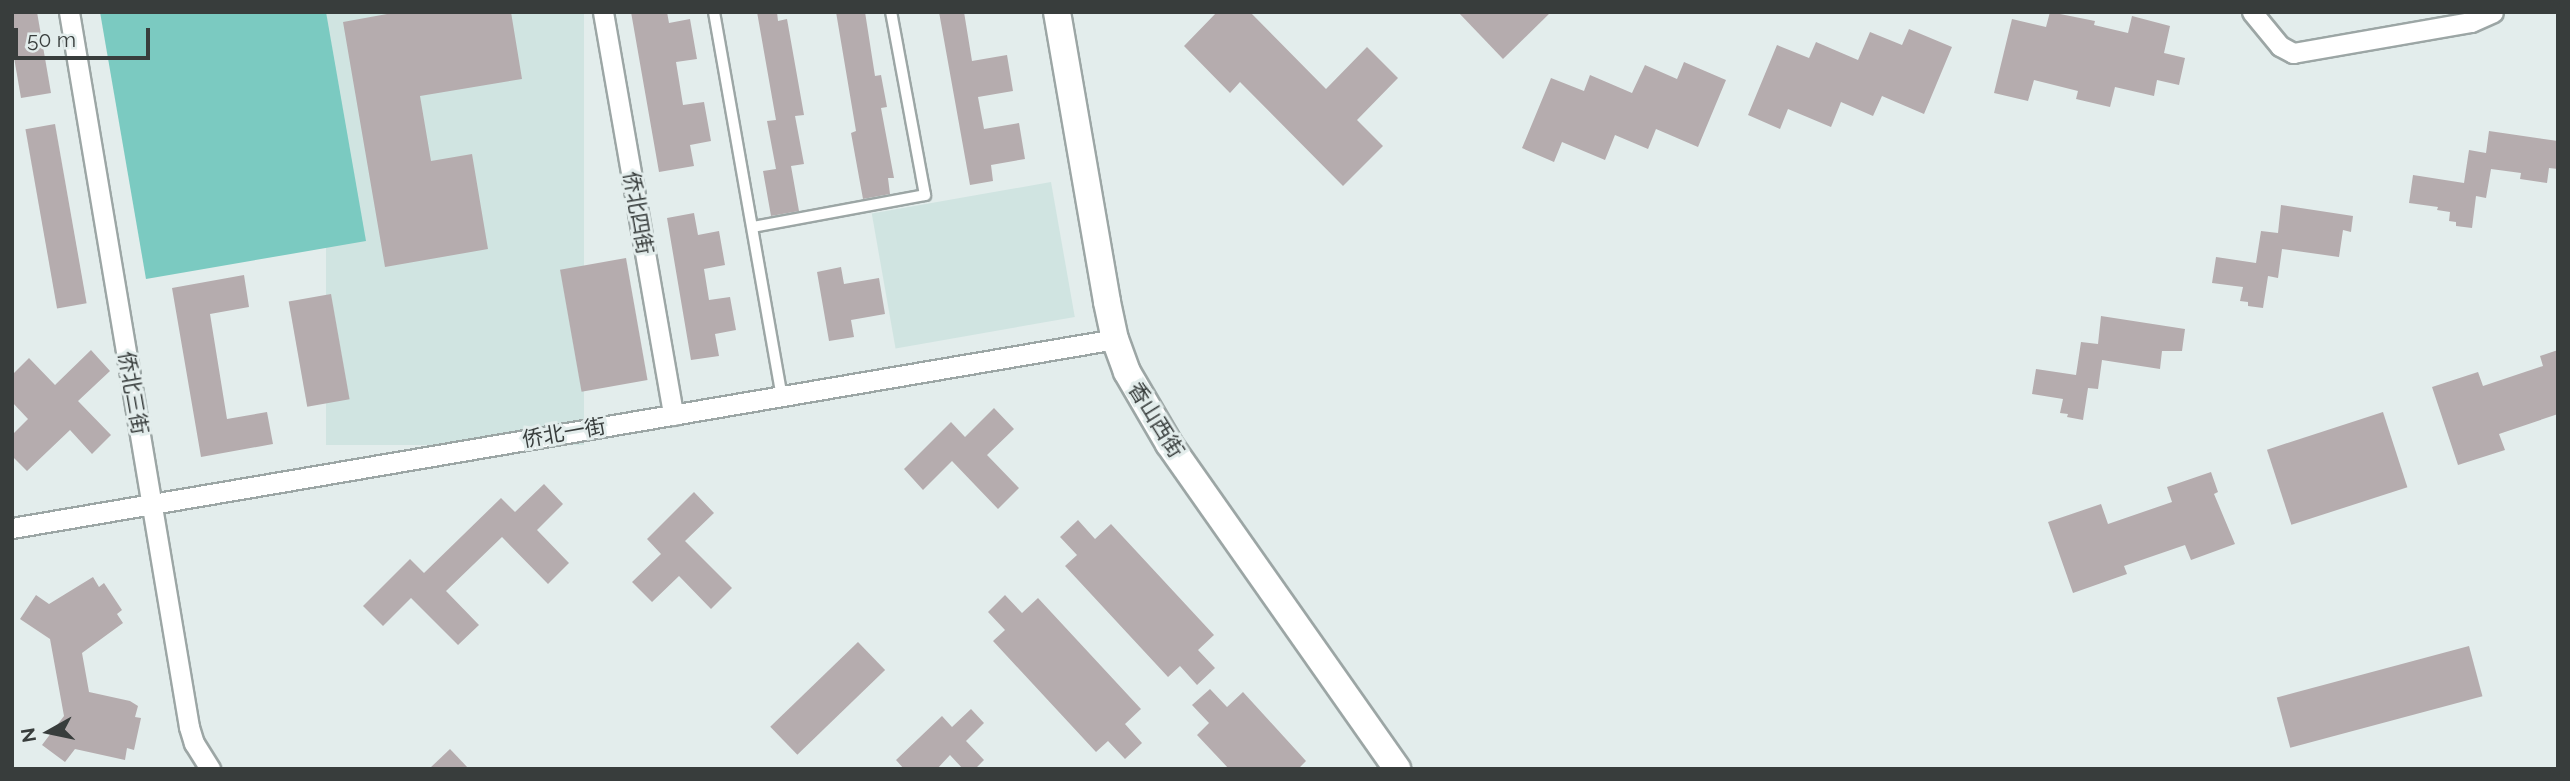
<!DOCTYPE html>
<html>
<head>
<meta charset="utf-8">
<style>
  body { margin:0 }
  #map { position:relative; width:2570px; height:781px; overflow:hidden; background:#e3edec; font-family:Raleway,"Noto Sans SC",sans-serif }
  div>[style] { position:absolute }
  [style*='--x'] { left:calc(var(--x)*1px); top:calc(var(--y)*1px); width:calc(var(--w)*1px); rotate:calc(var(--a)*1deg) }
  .built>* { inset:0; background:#d0e4e1; transform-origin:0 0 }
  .green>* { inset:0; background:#7bcac1 }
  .building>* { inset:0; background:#b5acae; transform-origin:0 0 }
  .roads { filter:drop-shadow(2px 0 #9ca6a5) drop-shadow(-2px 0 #9ca6a5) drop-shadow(0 2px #9ca6a5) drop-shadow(0 -2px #9ca6a5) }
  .lane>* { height:10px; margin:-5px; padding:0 5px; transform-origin:5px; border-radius:5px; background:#fff }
  .street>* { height:19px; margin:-9.5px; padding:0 9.5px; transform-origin:9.5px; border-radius:9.5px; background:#fff }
  .secondary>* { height:26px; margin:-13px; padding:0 13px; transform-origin:13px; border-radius:13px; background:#fff }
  span { translate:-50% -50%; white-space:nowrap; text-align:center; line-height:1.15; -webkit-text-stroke:6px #e3edec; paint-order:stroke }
  .street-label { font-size:21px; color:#383d3c }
  .frame { position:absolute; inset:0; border:14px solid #383d3c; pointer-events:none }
  .north { position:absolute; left:14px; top:697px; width:70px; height:70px; -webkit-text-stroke:5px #e3edec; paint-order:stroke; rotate:261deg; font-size:19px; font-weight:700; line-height:28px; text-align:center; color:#383d3c }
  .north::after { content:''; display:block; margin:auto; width:24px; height:32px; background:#383d3c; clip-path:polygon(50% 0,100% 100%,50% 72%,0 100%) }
  .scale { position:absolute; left:14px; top:28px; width:136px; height:32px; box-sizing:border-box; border:4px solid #383d3c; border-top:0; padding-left:9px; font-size:21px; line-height:24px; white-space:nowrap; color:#383d3c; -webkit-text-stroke:5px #e3edec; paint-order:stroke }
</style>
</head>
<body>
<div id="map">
  <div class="built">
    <i style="left:326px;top:12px;width:258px;height:433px"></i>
    <i style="left:1051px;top:182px;width:137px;height:182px;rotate:80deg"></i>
  </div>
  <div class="green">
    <i style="clip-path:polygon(100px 12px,326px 12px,366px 241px,146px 279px)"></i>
  </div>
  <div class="building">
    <i style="clip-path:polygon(12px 12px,37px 12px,51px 93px,21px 98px,12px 46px)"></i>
    <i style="clip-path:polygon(398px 12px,511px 12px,522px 79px,420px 96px,431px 161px,472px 154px,488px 249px,385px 267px,343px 22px)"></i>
    <i style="clip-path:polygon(631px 12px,667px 12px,669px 23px,690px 19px,697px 59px,676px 62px,683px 105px,704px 102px,711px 141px,690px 145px,694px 166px,659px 172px)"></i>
    <i style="clip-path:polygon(757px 12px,777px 12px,778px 21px,787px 19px,804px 115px,795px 116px,804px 164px,791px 166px,799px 211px,771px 216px,763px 171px,776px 169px,767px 121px,776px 120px)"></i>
    <i style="clip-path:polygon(836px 12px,865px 12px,875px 76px,881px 75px,887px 107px,881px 108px,894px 178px,888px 178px,890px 194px,863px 199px,851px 133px,856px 131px)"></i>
    <i style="clip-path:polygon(939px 12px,964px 12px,972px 61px,1007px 55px,1013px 91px,978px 97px,984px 129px,1019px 123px,1025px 159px,991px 165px,993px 181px,970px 185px)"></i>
    <i style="clip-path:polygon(1217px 12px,1250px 12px,1326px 89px,1367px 47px,1398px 78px,1357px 120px,1383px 146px,1343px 186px,1240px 82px,1230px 93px,1184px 46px)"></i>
    <i style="clip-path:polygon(1458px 12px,1551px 12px,1503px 59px)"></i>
    <i style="clip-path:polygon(2050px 12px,2095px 21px,2094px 25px,2128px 33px,2132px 16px,2170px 26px,2164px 53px,2185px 58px,2179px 85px,2157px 80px,2154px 96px,2115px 87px,2110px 107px,2076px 99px,2078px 91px,2034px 80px,2028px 101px,1994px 93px,2012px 19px,2046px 27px)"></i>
    <i style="clip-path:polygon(1909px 29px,1952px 47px,1924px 114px,1882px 96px,1873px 116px,1841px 102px,1831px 127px,1788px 109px,1780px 129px,1748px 115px,1777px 45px,1809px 58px,1816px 42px,1858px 60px,1870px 32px,1902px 45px)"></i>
    <i style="clip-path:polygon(1684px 62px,1726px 80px,1698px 147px,1656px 129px,1648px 149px,1615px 135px,1605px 160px,1562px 142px,1554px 162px,1522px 148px,1551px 78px,1584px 91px,1590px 75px,1632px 93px,1645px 65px,1677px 79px)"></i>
    <i style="left:55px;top:124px;width:182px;height:30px;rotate:80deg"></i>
    <i style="clip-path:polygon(2489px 131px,2558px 141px,2558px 169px,2549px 168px,2547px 183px,2520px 179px,2521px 173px,2491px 169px,2486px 198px,2476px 196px,2472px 228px,2456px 226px,2456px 222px,2449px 221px,2450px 212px,2437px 210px,2438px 207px,2409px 203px,2413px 175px,2464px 183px,2469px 150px,2486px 153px)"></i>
    <i style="clip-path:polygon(2281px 205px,2353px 216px,2351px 232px,2343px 230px,2339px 257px,2282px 249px,2278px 278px,2268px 276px,2263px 308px,2248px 306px,2248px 302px,2240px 301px,2243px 287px,2212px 283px,2216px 257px,2256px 263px,2261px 231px,2278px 233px)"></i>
    <i style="clip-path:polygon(694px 213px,698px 235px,719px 231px,725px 265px,704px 269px,709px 300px,730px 297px,736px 330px,715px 334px,719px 356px,691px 360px,667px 218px)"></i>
    <i style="left:626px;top:258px;width:124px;height:67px;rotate:80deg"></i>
    <i style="clip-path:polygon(841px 267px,844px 284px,879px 278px,885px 314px,851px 320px,854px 337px,829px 341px,817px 272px)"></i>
    <i style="clip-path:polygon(244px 275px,249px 307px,210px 314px,227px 419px,267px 412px,273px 444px,201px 457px,172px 288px)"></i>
    <i style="left:331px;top:294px;width:107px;height:43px;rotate:80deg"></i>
    <i style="clip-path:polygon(2101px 316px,2185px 329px,2182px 351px,2162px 351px,2160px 369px,2102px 360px,2098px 389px,2088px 388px,2083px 420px,2067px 417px,2068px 414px,2060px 413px,2063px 399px,2032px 394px,2036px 369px,2076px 375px,2081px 342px,2098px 344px)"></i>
    <i style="clip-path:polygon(91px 350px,110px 371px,78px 401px,111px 435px,92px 454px,70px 430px,27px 471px,12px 456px,12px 435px,28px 419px,12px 402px,12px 375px,29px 358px,55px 385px)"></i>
    <i style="clip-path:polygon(2558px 350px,2558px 414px,2499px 434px,2505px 450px,2458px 465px,2432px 387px,2478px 372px,2483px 386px,2543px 366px,2540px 356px)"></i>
    <i style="clip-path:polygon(994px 408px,1014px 429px,987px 455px,1019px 488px,998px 509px,952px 461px,923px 490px,904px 469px,951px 422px,965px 437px)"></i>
    <i style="left:2383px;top:412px;width:79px;height:122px;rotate:72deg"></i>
    <i style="clip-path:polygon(2211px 472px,2218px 492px,2214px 494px,2235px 544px,2191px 560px,2185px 545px,2124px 566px,2127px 574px,2073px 593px,2048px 522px,2101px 504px,2108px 524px,2172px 502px,2167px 487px)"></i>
    <i style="clip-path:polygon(544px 484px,563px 504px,537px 530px,569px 563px,548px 584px,502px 537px,446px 591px,479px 625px,458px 645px,411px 598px,383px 626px,363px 606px,410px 559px,424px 573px,501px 498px,515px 512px)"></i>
    <i style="clip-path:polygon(694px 492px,714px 513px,685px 541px,732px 588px,711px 609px,679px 576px,652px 602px,632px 582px,661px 554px,647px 539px)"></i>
    <i style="clip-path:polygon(1078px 520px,1095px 539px,1111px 524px,1214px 635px,1198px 650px,1215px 668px,1197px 685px,1180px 666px,1168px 677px,1065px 566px,1077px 555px,1060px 537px)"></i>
    <i style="clip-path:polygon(93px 577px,99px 587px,104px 583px,122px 610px,117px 614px,123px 623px,82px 653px,89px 692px,130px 701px,138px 706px,135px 717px,141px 718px,134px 750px,127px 748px,125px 760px,75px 749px,65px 762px,42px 745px,64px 716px,50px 639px,20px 619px,36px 595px,49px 604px)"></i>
    <i style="clip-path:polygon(1005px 595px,1022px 613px,1038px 598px,1141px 709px,1125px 724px,1142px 743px,1125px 759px,1108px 741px,1096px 752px,993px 641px,1005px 630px,988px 612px)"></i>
    <i style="left:858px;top:642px;width:39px;height:122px;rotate:46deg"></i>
    <i style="left:2469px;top:646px;width:52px;height:199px;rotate:75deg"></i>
    <i style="clip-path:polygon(1210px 689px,1227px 707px,1243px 692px,1306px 761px,1298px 769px,1229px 769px,1197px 735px,1209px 723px,1192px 705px)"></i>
    <i style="clip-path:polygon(971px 709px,984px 723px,966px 741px,984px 760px,975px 769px,963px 769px,950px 755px,937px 769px,904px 769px,896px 760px,942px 716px,952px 727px)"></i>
    <i style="clip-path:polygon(450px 749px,469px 769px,429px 769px)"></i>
  </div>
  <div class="roads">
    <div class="lane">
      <i style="--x:714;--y:12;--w:390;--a:80"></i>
      <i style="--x:753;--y:227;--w:175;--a:-10.5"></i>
      <i style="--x:925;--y:195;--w:186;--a:-100.5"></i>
    </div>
    <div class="street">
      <i style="--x:69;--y:12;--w:725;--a:80.47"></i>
      <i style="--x:189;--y:727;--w:17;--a:73"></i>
      <i style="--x:194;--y:743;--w:31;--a:58"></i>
      <i style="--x:603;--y:12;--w:409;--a:80.1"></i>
      <i style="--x:2252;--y:12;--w:44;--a:50.5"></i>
      <i style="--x:2280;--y:46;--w:15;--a:28"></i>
      <i style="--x:2293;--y:53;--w:181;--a:-9.9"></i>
      <i style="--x:2471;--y:22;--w:24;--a:-24"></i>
      <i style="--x:12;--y:528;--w:1119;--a:-9.72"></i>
    </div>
    <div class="secondary">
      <i style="--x:1057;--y:12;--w:294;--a:80.2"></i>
      <i style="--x:1107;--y:302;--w:38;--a:78"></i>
      <i style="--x:1115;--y:339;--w:35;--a:70"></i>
      <i style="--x:1127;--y:372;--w:83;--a:59.7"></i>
      <i style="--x:1169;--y:444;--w:397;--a:54.9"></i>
    </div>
  </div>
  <div class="street-label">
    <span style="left:638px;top:213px;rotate:80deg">侨北四街</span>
    <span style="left:133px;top:393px;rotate:80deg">侨北三街</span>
    <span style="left:1156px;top:420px;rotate:58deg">香山西街</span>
    <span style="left:564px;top:433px;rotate:-10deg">侨北一街</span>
  </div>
  <div class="frame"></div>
  <div class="north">N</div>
  <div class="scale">50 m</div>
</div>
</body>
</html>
